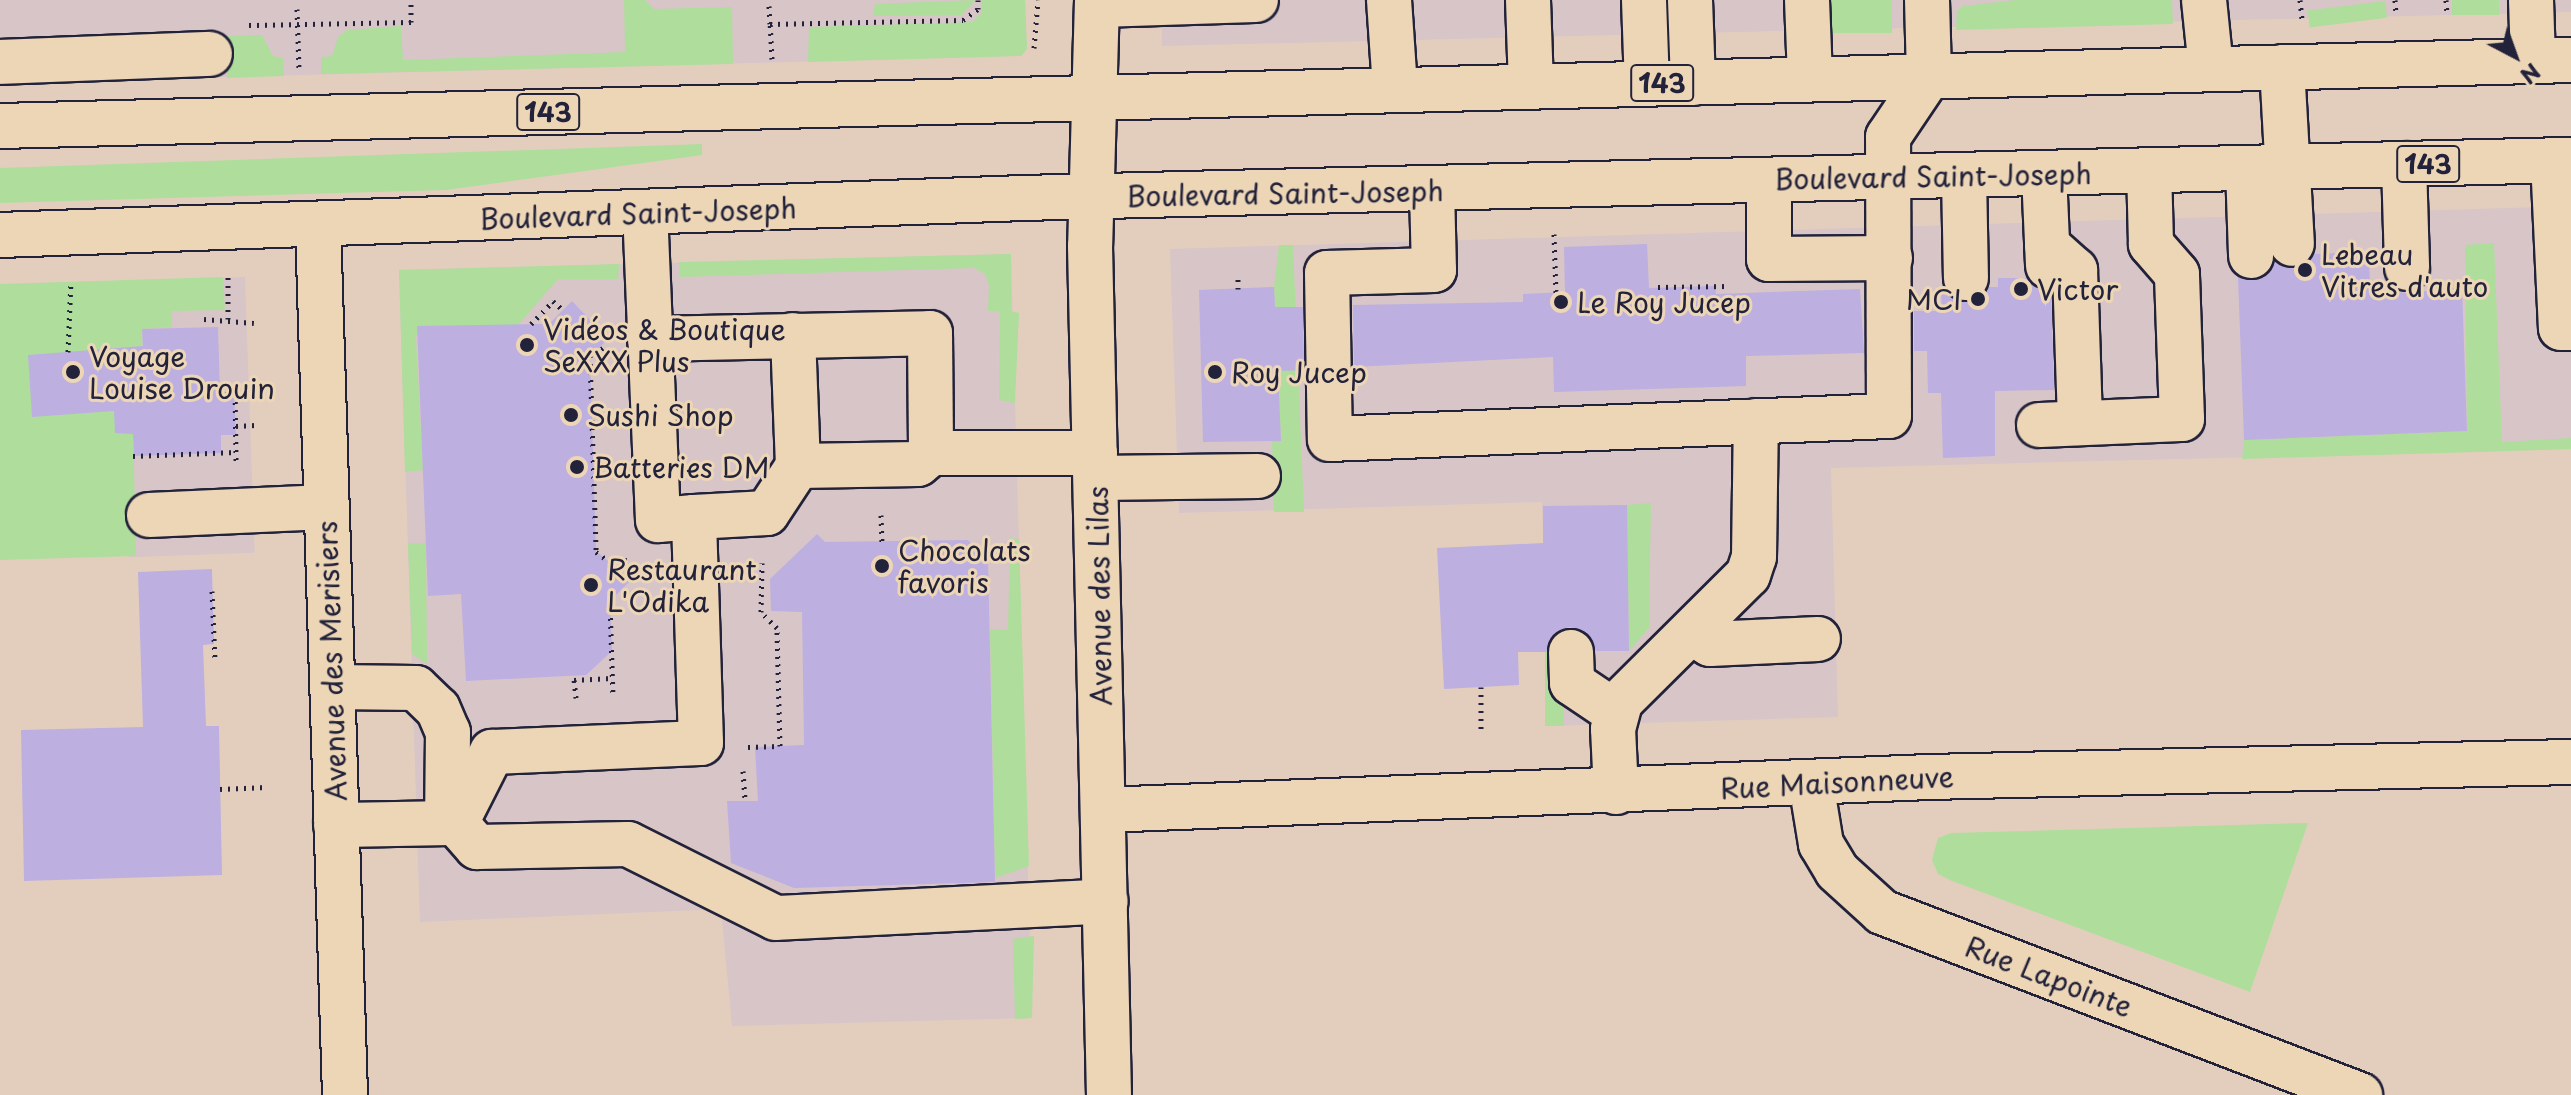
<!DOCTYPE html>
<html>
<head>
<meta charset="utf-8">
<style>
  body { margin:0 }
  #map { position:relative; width:2571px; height:1095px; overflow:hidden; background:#e3cebe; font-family:"Playpen Sans",sans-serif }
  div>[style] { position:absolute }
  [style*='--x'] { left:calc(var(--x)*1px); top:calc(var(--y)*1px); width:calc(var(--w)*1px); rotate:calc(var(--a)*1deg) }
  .built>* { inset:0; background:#d8c5c8; transform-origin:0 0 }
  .green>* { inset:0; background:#afdd9c; transform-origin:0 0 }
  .building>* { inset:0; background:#bdafe0 }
  .path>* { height:5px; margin-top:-2.5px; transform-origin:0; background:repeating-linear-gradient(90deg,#22223b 0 2px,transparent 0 8px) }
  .roads { filter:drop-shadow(2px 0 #22223b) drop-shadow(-2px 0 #22223b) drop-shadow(0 2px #22223b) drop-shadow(0 -2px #22223b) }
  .minor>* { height:44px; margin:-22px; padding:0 22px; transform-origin:22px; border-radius:22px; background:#edd6b6 }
  .major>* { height:44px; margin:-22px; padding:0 22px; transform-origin:22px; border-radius:22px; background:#edd6b6 }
  .dots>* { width:22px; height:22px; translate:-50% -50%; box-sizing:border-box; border:4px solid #edd6b6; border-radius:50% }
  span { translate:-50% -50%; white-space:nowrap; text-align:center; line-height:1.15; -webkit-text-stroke:6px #edd6b6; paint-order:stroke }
  .shield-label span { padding:2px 6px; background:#edd6b6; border:2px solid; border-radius:6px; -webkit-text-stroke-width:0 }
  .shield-label { font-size:26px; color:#22223b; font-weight:700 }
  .street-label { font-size:28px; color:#22223b }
  .poi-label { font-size:28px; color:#22223b }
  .left { translate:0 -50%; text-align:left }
  .right { translate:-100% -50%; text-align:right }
  .north { position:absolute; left:2475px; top:16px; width:80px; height:80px; -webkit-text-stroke:6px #edd6b6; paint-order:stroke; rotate:139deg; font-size:22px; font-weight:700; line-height:32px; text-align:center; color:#22223b }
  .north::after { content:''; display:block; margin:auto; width:28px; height:36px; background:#22223b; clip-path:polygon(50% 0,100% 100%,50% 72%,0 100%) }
</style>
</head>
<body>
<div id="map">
  <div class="built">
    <i style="clip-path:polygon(0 0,1025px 0,1027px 49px,1021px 56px,0 83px)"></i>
    <i style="clip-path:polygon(1162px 0,2571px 0,2571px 12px,1162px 46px)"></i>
    <i style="clip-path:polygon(2571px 206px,2571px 449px,1831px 468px,1838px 717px,1548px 726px,1542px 502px,1179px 513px,1170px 249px)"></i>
    <i style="clip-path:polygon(1011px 254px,1032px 1018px,732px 1026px,721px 909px,420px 922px,399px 270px)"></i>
    <i style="left:245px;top:277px;width:276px;height:126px;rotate:88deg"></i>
  </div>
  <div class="green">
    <i style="clip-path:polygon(624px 0,645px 0,654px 9px,732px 7px,733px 64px,321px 74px,321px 57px,332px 56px,338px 37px,347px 30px,401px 26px,403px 60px,625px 52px)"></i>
    <i style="clip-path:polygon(975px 0,962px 15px,873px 16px,875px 4px)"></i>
    <i style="clip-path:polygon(981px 0,1025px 0,1027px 49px,1021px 56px,808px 62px,809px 27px,972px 22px,981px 13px)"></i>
    <i style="left:1819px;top:0;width:73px;height:33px"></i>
    <i style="clip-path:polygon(2016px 0,2172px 0,2173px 24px,1956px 30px,1957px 11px,1963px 6px)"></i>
    <i style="left:2452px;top:0;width:47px;height:15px"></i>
    <i style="left:2385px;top:1px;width:17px;height:78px;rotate:83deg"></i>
    <i style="clip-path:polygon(262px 35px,273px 56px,283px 58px,284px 76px,227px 78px,228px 36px)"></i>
    <i style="clip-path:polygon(702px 144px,702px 155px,446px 190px,0 203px,0 168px)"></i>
    <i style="clip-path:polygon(2494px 243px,2502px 442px,2571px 438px,2571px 449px,2242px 459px,2244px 440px,2467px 431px,2465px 245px)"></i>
    <i style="clip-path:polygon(1279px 245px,1293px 245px,1304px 512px,1274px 512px,1272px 441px,1281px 440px,1274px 287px)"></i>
    <i style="clip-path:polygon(1011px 254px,1011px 311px,1019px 313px,1015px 403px,999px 400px,1000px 311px,988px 311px,989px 285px,985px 274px,974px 268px,680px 277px,679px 262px)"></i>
    <i style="clip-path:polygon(619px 264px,618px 279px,558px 279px,518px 325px,425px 326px,416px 336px,423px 470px,405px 472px,399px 270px)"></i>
    <i style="clip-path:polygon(223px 277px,225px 310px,172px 311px,172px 327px,142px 329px,145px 418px,133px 419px,136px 556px,0 560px,0 284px)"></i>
    <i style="clip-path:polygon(1651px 503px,1649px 628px,1629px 651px,1627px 505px)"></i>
    <i style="clip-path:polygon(1010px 538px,1019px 539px,1029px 866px,995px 878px,990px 629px,1008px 630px)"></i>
    <i style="clip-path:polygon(408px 543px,426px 543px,427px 664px,412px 654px)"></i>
    <i style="left:1545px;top:652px;width:19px;height:74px"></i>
    <i style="clip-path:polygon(2308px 823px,2250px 992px,1952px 881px,1938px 874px,1932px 860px,1938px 838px,1951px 833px)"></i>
    <i style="clip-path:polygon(1034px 936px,1032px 1018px,1015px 1019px,1013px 939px)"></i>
  </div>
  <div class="building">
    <i style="clip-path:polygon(1647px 244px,1649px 288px,1715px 286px,1716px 294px,1860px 289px,1864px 353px,1746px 356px,1746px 386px,1554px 392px,1553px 357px,1354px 367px,1353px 305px,1523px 302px,1523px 294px,1565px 292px,1564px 247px)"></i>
    <i style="clip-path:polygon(2369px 252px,2370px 289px,2407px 293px,2462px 287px,2467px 431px,2244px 440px,2238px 277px,2264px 278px,2275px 261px,2294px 269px,2315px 254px)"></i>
    <i style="clip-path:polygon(1998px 278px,2026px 278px,2037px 288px,2051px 291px,2054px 390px,1995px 391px,1995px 456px,1943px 458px,1941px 393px,1928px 393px,1927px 351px,1914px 351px,1914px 311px,1942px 311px,1941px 288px,1955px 300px,1978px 300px,1989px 287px,1998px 287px)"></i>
    <i style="clip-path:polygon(1274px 287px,1275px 307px,1303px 307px,1304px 370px,1278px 371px,1281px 441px,1203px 442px,1199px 290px)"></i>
    <i style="clip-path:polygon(572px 301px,608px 339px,590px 357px,596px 551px,631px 580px,610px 601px,612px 651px,586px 675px,466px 681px,461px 594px,428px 596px,417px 326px,549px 324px)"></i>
    <i style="clip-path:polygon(218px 327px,220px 394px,234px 393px,236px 435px,221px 435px,221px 453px,134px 456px,133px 434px,115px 433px,114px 411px,32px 417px,28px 355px,143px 346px,142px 329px)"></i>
    <i style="clip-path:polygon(1627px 505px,1629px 651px,1596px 651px,1583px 630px,1569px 627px,1557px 631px,1546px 652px,1518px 652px,1519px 685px,1444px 689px,1437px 548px,1543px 543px,1543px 506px)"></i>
    <i style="clip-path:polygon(817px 534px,825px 542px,968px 540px,988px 561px,995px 882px,794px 888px,731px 863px,727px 801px,758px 801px,755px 747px,804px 745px,802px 612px,771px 611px,770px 579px)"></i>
    <i style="clip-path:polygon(212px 569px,214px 644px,203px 645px,206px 726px,219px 726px,222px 875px,24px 881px,21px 730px,143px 727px,138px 572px)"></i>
  </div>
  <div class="path">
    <i style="--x:2300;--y:0;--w:19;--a:84"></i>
    <i style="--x:2395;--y:0;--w:15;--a:86"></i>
    <i style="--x:2446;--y:0;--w:15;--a:86"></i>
    <i style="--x:769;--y:6;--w:18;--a:87"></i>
    <i style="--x:297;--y:9;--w:61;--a:88.1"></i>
    <i style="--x:249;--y:25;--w:162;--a:-1.1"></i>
    <i style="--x:411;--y:22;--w:22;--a:-90"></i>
    <i style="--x:1034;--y:48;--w:48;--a:-85.2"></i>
    <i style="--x:772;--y:59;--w:35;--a:-93"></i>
    <i style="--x:770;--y:24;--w:193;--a:-1.2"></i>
    <i style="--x:963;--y:20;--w:19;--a:-36"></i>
    <i style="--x:978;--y:9;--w:9;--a:-90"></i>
    <i style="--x:1554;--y:234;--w:59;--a:88.1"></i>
    <i style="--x:1658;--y:287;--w:71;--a:-0.8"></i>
    <i style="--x:1238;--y:289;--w:10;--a:-90"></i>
    <i style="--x:204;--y:319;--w:50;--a:4.6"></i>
    <i style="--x:228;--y:319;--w:43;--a:-90"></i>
    <i style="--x:531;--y:324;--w:32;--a:-46"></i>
    <i style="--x:553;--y:301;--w:13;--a:42"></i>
    <i style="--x:603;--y:348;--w:15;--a:148"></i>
    <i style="--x:590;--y:356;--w:196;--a:88.2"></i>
    <i style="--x:596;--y:552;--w:16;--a:35"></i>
    <i style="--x:609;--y:561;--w:18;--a:-3"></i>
    <i style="--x:68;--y:352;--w:71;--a:-87.6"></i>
    <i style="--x:228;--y:393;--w:7;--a:-90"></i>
    <i style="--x:228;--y:386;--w:7;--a:0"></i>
    <i style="--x:235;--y:386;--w:75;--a:89.2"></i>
    <i style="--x:236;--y:426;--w:20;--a:-3"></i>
    <i style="--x:133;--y:456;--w:103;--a:-2.2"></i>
    <i style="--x:881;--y:515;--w:27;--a:88"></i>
    <i style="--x:212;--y:591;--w:69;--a:87.5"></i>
    <i style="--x:610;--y:602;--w:95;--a:88.2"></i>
    <i style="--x:1481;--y:687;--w:44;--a:90"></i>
    <i style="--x:576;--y:698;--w:18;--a:-96"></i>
    <i style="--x:574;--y:680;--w:38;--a:-3"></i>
    <i style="--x:748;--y:747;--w:32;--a:-2"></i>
    <i style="--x:780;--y:746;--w:118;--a:-91.5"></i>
    <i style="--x:777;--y:628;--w:23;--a:-135"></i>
    <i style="--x:761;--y:612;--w:49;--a:-88.8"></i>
    <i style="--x:743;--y:771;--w:30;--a:86"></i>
    <i style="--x:220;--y:789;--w:47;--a:-2.4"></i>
  </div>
  <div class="roads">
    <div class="minor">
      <i style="--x:1097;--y:0;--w:246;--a:91.6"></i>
      <i style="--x:1090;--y:246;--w:849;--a:88.72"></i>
      <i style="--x:1389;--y:0;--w:89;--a:86.1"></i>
      <i style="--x:1528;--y:0;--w:86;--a:88"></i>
      <i style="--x:1644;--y:0;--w:84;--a:88"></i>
      <i style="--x:1690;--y:0;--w:83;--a:87.9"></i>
      <i style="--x:1807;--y:0;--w:79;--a:87.8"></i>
      <i style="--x:2204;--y:0;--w:69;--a:84.2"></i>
      <i style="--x:2531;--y:0;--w:61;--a:88.1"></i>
      <i style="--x:1098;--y:5;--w:158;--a:-1.8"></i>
      <i style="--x:0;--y:62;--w:210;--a:-2.2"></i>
      <i style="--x:2282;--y:67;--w:177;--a:86.8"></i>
      <i style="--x:2553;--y:160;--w:168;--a:87.3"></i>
      <i style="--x:2561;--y:328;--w:10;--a:0"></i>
      <i style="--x:2404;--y:164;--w:104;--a:88.3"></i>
      <i style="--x:2248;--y:168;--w:88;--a:88"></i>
      <i style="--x:2044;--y:173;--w:93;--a:87.5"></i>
      <i style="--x:1964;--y:176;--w:102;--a:88.9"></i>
      <i style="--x:1769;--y:180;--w:79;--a:90"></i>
      <i style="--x:1769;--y:259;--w:121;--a:-0.5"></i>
      <i style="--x:1432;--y:189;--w:81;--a:88.6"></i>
      <i style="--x:1434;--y:270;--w:107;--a:178.4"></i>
      <i style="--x:1327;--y:273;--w:166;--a:89"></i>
      <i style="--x:1330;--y:439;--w:559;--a:-2.36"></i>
      <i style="--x:1889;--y:416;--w:279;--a:-90.2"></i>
      <i style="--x:1888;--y:137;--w:73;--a:-56.1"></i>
      <i style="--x:1929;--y:76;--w:76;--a:-91.5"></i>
      <i style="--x:318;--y:226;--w:869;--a:88.22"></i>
      <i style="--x:2047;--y:245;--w:38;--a:42"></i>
      <i style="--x:2075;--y:270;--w:153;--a:88.1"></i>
      <i style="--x:650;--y:339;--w:280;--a:-1.2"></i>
      <i style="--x:930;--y:333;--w:120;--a:89.5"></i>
      <i style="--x:2039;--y:425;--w:143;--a:-2.4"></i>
      <i style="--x:2182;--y:419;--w:145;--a:-92"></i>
      <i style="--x:2177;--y:274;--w:40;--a:-131"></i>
      <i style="--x:2151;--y:244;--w:74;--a:-91.5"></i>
      <i style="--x:798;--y:466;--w:120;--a:-1"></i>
      <i style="--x:918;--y:464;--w:17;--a:-40"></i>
      <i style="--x:931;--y:453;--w:164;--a:0"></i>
      <i style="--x:1096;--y:478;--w:162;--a:-0.7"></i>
      <i style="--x:149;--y:515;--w:177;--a:-2.6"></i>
      <i style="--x:694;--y:517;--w:73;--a:-3.1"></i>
      <i style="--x:767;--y:513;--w:56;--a:-56.6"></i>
      <i style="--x:798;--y:466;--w:131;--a:-92.2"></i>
      <i style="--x:1692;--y:633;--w:21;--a:31"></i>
      <i style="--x:1710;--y:644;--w:108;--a:-2.7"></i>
      <i style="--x:1571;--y:652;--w:31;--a:88"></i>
      <i style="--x:1572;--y:683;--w:52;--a:34"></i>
      <i style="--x:332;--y:687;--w:84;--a:0.7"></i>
      <i style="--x:416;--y:688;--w:30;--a:44"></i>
      <i style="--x:438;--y:709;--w:25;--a:67"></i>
      <i style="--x:448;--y:732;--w:91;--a:90.6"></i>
      <i style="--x:1811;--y:783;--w:62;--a:80.7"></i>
      <i style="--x:1821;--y:844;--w:31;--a:59"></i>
      <i style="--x:1837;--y:871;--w:61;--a:42.3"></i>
      <i style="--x:1882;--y:912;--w:512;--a:20.95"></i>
      <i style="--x:1616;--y:792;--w:63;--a:-92.7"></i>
      <i style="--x:1613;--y:729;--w:28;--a:-75"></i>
      <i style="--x:1620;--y:702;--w:180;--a:-44.8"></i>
      <i style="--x:1748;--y:575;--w:19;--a:-72"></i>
      <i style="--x:1754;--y:557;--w:136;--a:-89.2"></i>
      <i style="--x:1104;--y:810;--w:826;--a:-2.29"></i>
      <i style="--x:1929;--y:777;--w:642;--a:-1.34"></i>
      <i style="--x:456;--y:823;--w:80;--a:-63.1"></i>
      <i style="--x:492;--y:752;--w:209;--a:-2.5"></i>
      <i style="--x:701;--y:743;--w:226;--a:-91.8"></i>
      <i style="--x:694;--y:517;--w:36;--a:175"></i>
      <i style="--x:658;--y:520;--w:307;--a:-92.4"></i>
      <i style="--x:456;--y:823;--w:32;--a:49"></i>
      <i style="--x:477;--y:847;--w:151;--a:-1.1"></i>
      <i style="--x:628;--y:844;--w:165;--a:26.6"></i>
      <i style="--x:776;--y:918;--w:330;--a:-2.9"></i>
      <i style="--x:336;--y:825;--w:120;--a:-1"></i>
    </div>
    <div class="major">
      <i style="--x:0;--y:126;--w:2572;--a:-1.47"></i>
      <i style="--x:0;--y:235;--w:1023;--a:-2.07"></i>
      <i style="--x:1022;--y:198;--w:1549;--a:-1.41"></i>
    </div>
  </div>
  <div class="dots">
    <i style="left:2305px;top:270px;background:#22223b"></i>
    <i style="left:2021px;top:289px;background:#22223b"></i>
    <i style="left:1978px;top:299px;background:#22223b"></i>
    <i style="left:1561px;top:302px;background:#22223b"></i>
    <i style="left:527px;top:345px;background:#22223b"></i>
    <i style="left:73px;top:372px;background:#22223b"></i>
    <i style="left:1215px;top:372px;background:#22223b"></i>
    <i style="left:571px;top:415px;background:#22223b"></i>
    <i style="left:577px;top:467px;background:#22223b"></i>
    <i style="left:882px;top:566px;background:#22223b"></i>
    <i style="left:591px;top:585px;background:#22223b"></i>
  </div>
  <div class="shield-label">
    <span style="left:1662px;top:83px">143</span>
    <span style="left:548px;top:112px">143</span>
    <span style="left:2428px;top:164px">143</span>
  </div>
  <div class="street-label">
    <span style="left:1933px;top:176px;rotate:-1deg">Boulevard Saint-Joseph</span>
    <span style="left:1285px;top:193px;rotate:-1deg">Boulevard Saint-Joseph</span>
    <span style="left:638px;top:213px;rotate:-2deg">Boulevard Saint-Joseph</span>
    <span style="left:1099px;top:596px;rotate:-91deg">Avenue des Lilas</span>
    <span style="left:331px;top:661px;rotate:-92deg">Avenue des Merisiers</span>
    <span style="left:1837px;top:782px;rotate:-3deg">Rue Maisonneuve</span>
    <span style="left:2049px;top:976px;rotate:21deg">Rue Lapointe</span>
  </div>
  <div class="poi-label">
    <span class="left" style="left:2321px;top:270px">Lebeau<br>Vitres d'auto</span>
    <span class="left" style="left:2037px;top:289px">Victor</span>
    <span class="right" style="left:1962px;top:299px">MCI</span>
    <span class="left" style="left:1577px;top:302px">Le Roy Jucep</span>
    <span class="left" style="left:543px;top:345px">Vidéos &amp; Boutique<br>SeXXX Plus</span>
    <span class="left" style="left:89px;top:372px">Voyage<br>Louise Drouin</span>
    <span class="left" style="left:1231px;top:372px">Roy Jucep</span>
    <span class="left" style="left:587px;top:415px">Sushi Shop</span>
    <span class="left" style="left:593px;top:467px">Batteries DM</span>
    <span class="left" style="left:898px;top:566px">Chocolats<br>favoris</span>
    <span class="left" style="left:607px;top:585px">Restaurant<br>L'Odika</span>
  </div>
  <div class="north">N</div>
</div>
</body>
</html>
